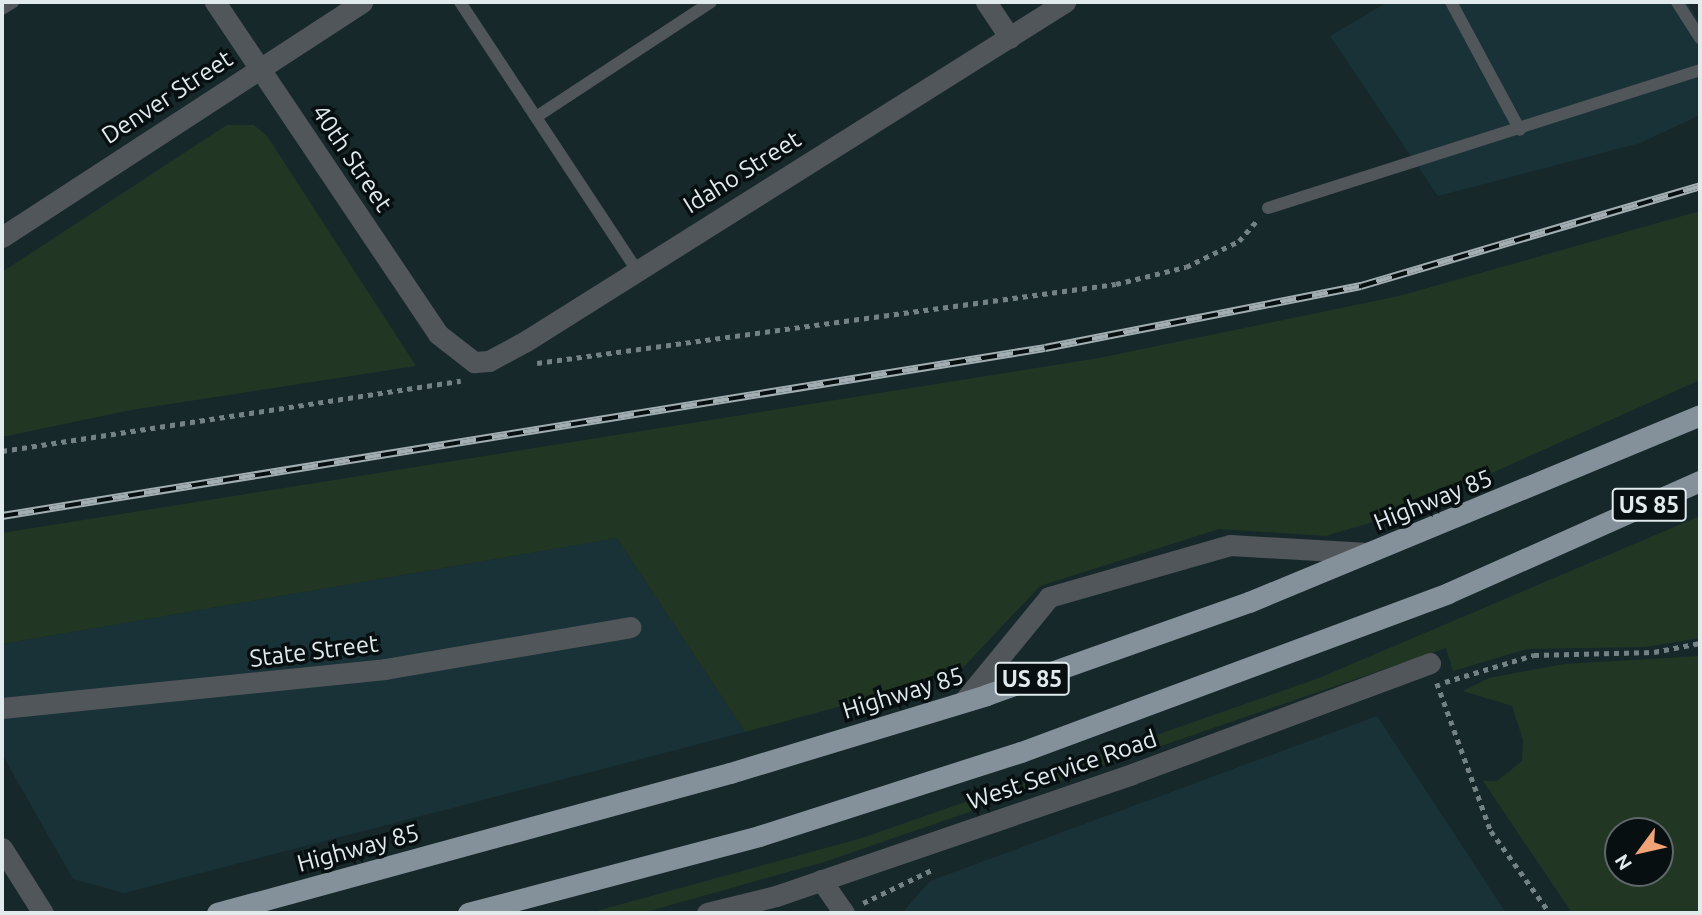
<!DOCTYPE html>
<html>
<head>
<meta charset="utf-8">
<style>
  body { margin:0 }
  #map { position:relative; width:1702px; height:915px; overflow:hidden; background:#17282b; font-family:Ubuntu,sans-serif }
  div>[style] { position:absolute }
  [style*='--x'] { left:calc(var(--x)*1px); top:calc(var(--y)*1px); width:calc(var(--w)*1px); rotate:calc(var(--a)*1deg) }
  .built>* { inset:0; background:#193237 }
  .green>* { inset:0; background:#213723 }
  .path>* { height:4.5px; margin-top:-2.25px; transform-origin:0; background:repeating-linear-gradient(90deg,#758285 0 5px,transparent 0 10px) }
  .service>* { height:12px; margin:-6px; padding:0 6px; transform-origin:6px; border-radius:6px; background:#51565b }
  .minor>* { height:21px; margin:-10.5px; padding:0 10.5px; transform-origin:10.5px; border-radius:10.5px; background:#51565b }
  .trunk>* { height:21px; margin:-10.5px; padding:0 10.5px; transform-origin:10.5px; border-radius:10.5px; background:#84909a }
  .rail>* { height:8px; margin-top:-4px; transform-origin:0; background:repeating-linear-gradient(90deg,#080f11 0 16px,#a2aeb1 0 32px); box-sizing:border-box; border-block:2px solid #a2aeb1 }
  span { translate:-50% -50%; white-space:nowrap; text-align:center; line-height:1.15; -webkit-text-stroke:7px #080f11; paint-order:stroke }
  .shield-label span { padding:2px 5px; background:#080f11; border:2px solid; border-radius:5px; -webkit-text-stroke-width:0 }
  .shield-label { font-size:23px; color:#e1ebee; font-weight:700 }
  .street-label { font-size:24px; color:#e1ebee }
  .frame { position:absolute; inset:0; border:4px solid #e1ebee; pointer-events:none }
  .north { position:absolute; left:1604px; top:817px; width:70px; height:70px; box-sizing:border-box; background:#080f11; border:2px solid #5f6769; border-radius:50%; rotate:237deg; font-size:19px; font-weight:700; line-height:28px; text-align:center; color:#e1ebee }
  .north::after { content:''; display:block; margin:auto; width:24px; height:32px; background:#efa377; clip-path:polygon(50% 0,100% 100%,50% 72%,0 100%) }
</style>
</head>
<body>
<div id="map">
  <div class="built">
    <i style="clip-path:polygon(1388px 2px,1687px 2px,1700px 23px,1700px 115px,1640px 143px,1438px 196px,1330px 36px)"></i>
    <i style="clip-path:polygon(617px 538px,745px 732px,124px 893px,73px 879px,2px 754px,2px 644px)"></i>
    <i style="clip-path:polygon(1377px 716px,1506px 913px,902px 913px,930px 881px)"></i>
  </div>
  <div class="green">
    <i style="clip-path:polygon(227px 125px,254px 125px,267px 136px,416px 366px,131px 410px,2px 437px,2px 272px)"></i>
    <i style="clip-path:polygon(1700px 211px,1700px 380px,1402px 513px,1326px 536px,1219px 529px,1040px 586px,956px 675px,745px 732px,617px 538px,2px 644px,2px 533px,1099px 358px,1399px 296px)"></i>
    <i style="clip-path:polygon(1700px 516px,1700px 638px,1645px 647px,1527px 649px,1453px 671px,1446px 648px,824px 862px,642px 913px,589px 913px,862px 838px,1319px 678px)"></i>
    <i style="clip-path:polygon(evenodd,1700px 656px,1700px 913px,1572px 913px,1483px 781px,1497px 781px,1522px 761px,1523px 740px,1512px 706px,1463px 691px,1489px 678px,1564px 664px,1700px 656px,1618px 831px,1660px 831px,1660px 873px,1618px 873px,1618px 831px)"></i>
  </div>
  <div class="path">
    <i style="--x:537;--y:363;--w:584;--a:-7.77"></i>
    <i style="--x:1116;--y:284;--w:72;--a:-13.7"></i>
    <i style="--x:1186;--y:267;--w:59;--a:-26.1"></i>
    <i style="--x:1239;--y:241;--w:29;--a:-49"></i>
    <i style="--x:2;--y:451;--w:464;--a:-8.7"></i>
    <i style="--x:1445;--y:682;--w:93;--a:-16.9"></i>
    <i style="--x:1534;--y:655;--w:120;--a:-1.4"></i>
    <i style="--x:1654;--y:652;--w:47;--a:-11.1"></i>
    <i style="--x:1437;--y:683;--w:158;--a:70"></i>
    <i style="--x:1491;--y:831;--w:101;--a:54.3"></i>
    <i style="--x:863;--y:903;--w:79;--a:-25.6"></i>
  </div>
  <div class="service">
    <i style="--x:460;--y:2;--w:321;--a:56.6"></i>
    <i style="--x:1451;--y:2;--w:145;--a:61.7"></i>
    <i style="--x:1677;--y:2;--w:43;--a:57.4"></i>
    <i style="--x:2;--y:9;--w:13;--a:-32"></i>
    <i style="--x:536;--y:117;--w:209;--a:-33.3"></i>
    <i style="--x:1268;--y:208;--w:454;--a:-17.7"></i>
  </div>
  <div class="minor">
    <i style="--x:215;--y:2;--w:400;--a:56.1"></i>
    <i style="--x:438;--y:334;--w:46;--a:37.9"></i>
    <i style="--x:474;--y:362;--w:15;--a:-4"></i>
    <i style="--x:489;--y:361;--w:42;--a:-28.4"></i>
    <i style="--x:526;--y:341;--w:637;--a:-32.17"></i>
    <i style="--x:986;--y:2;--w:43;--a:56.3"></i>
    <i style="--x:2;--y:237;--w:430;--a:-33.1"></i>
    <i style="--x:964;--y:701;--w:134;--a:-50.7"></i>
    <i style="--x:1049;--y:597;--w:188;--a:-16"></i>
    <i style="--x:1230;--y:545;--w:138;--a:3.3"></i>
    <i style="--x:2;--y:708;--w:385;--a:-5.8"></i>
    <i style="--x:385;--y:669;--w:249;--a:-9.7"></i>
    <i style="--x:2;--y:848;--w:77;--a:57.8"></i>
    <i style="--x:821;--y:880;--w:40;--a:55.1"></i>
    <i style="--x:707;--y:913;--w:71;--a:-13.8"></i>
    <i style="--x:776;--y:896;--w:376;--a:-18.9"></i>
    <i style="--x:1132;--y:774;--w:318;--a:-20.4"></i>
  </div>
  <div class="trunk">
    <i style="--x:217;--y:913;--w:532;--a:-15.26"></i>
    <i style="--x:730;--y:773;--w:268;--a:-16.9"></i>
    <i style="--x:986;--y:695;--w:279;--a:-19.5"></i>
    <i style="--x:1249;--y:602;--w:488;--a:-22.5"></i>
    <i style="--x:468;--y:913;--w:301;--a:-14.8"></i>
    <i style="--x:759;--y:836;--w:275;--a:-17.8"></i>
    <i style="--x:1021;--y:752;--w:456;--a:-20.4"></i>
    <i style="--x:1448;--y:593;--w:276;--a:-24"></i>
  </div>
  <div class="rail">
    <i style="--x:2;--y:516;--w:1056;--a:-9.15"></i>
    <i style="--x:1045;--y:348;--w:322;--a:-11.1"></i>
    <i style="--x:1361;--y:286;--w:353;--a:-16.4"></i>
  </div>
  <div class="shield-label">
    <span style="left:1649px;top:505px">US 85</span>
    <span style="left:1032px;top:679px">US 85</span>
  </div>
  <div class="street-label">
    <span style="left:167px;top:97px;rotate:-33deg">Denver Street</span>
    <span style="left:352px;top:158px;rotate:56deg">40th Street</span>
    <span style="left:742px;top:172px;rotate:-32deg">Idaho Street</span>
    <span style="left:1433px;top:500px;rotate:-22deg">Highway 85</span>
    <span style="left:314px;top:651px;rotate:-7deg">State Street</span>
    <span style="left:903px;top:693px;rotate:-17deg">Highway 85</span>
    <span style="left:1062px;top:770px;rotate:-19deg">West Service Road</span>
    <span style="left:358px;top:848px;rotate:-15deg">Highway 85</span>
  </div>
  <div class="frame"></div>
  <div class="north">N</div>
</div>
</body>
</html>
